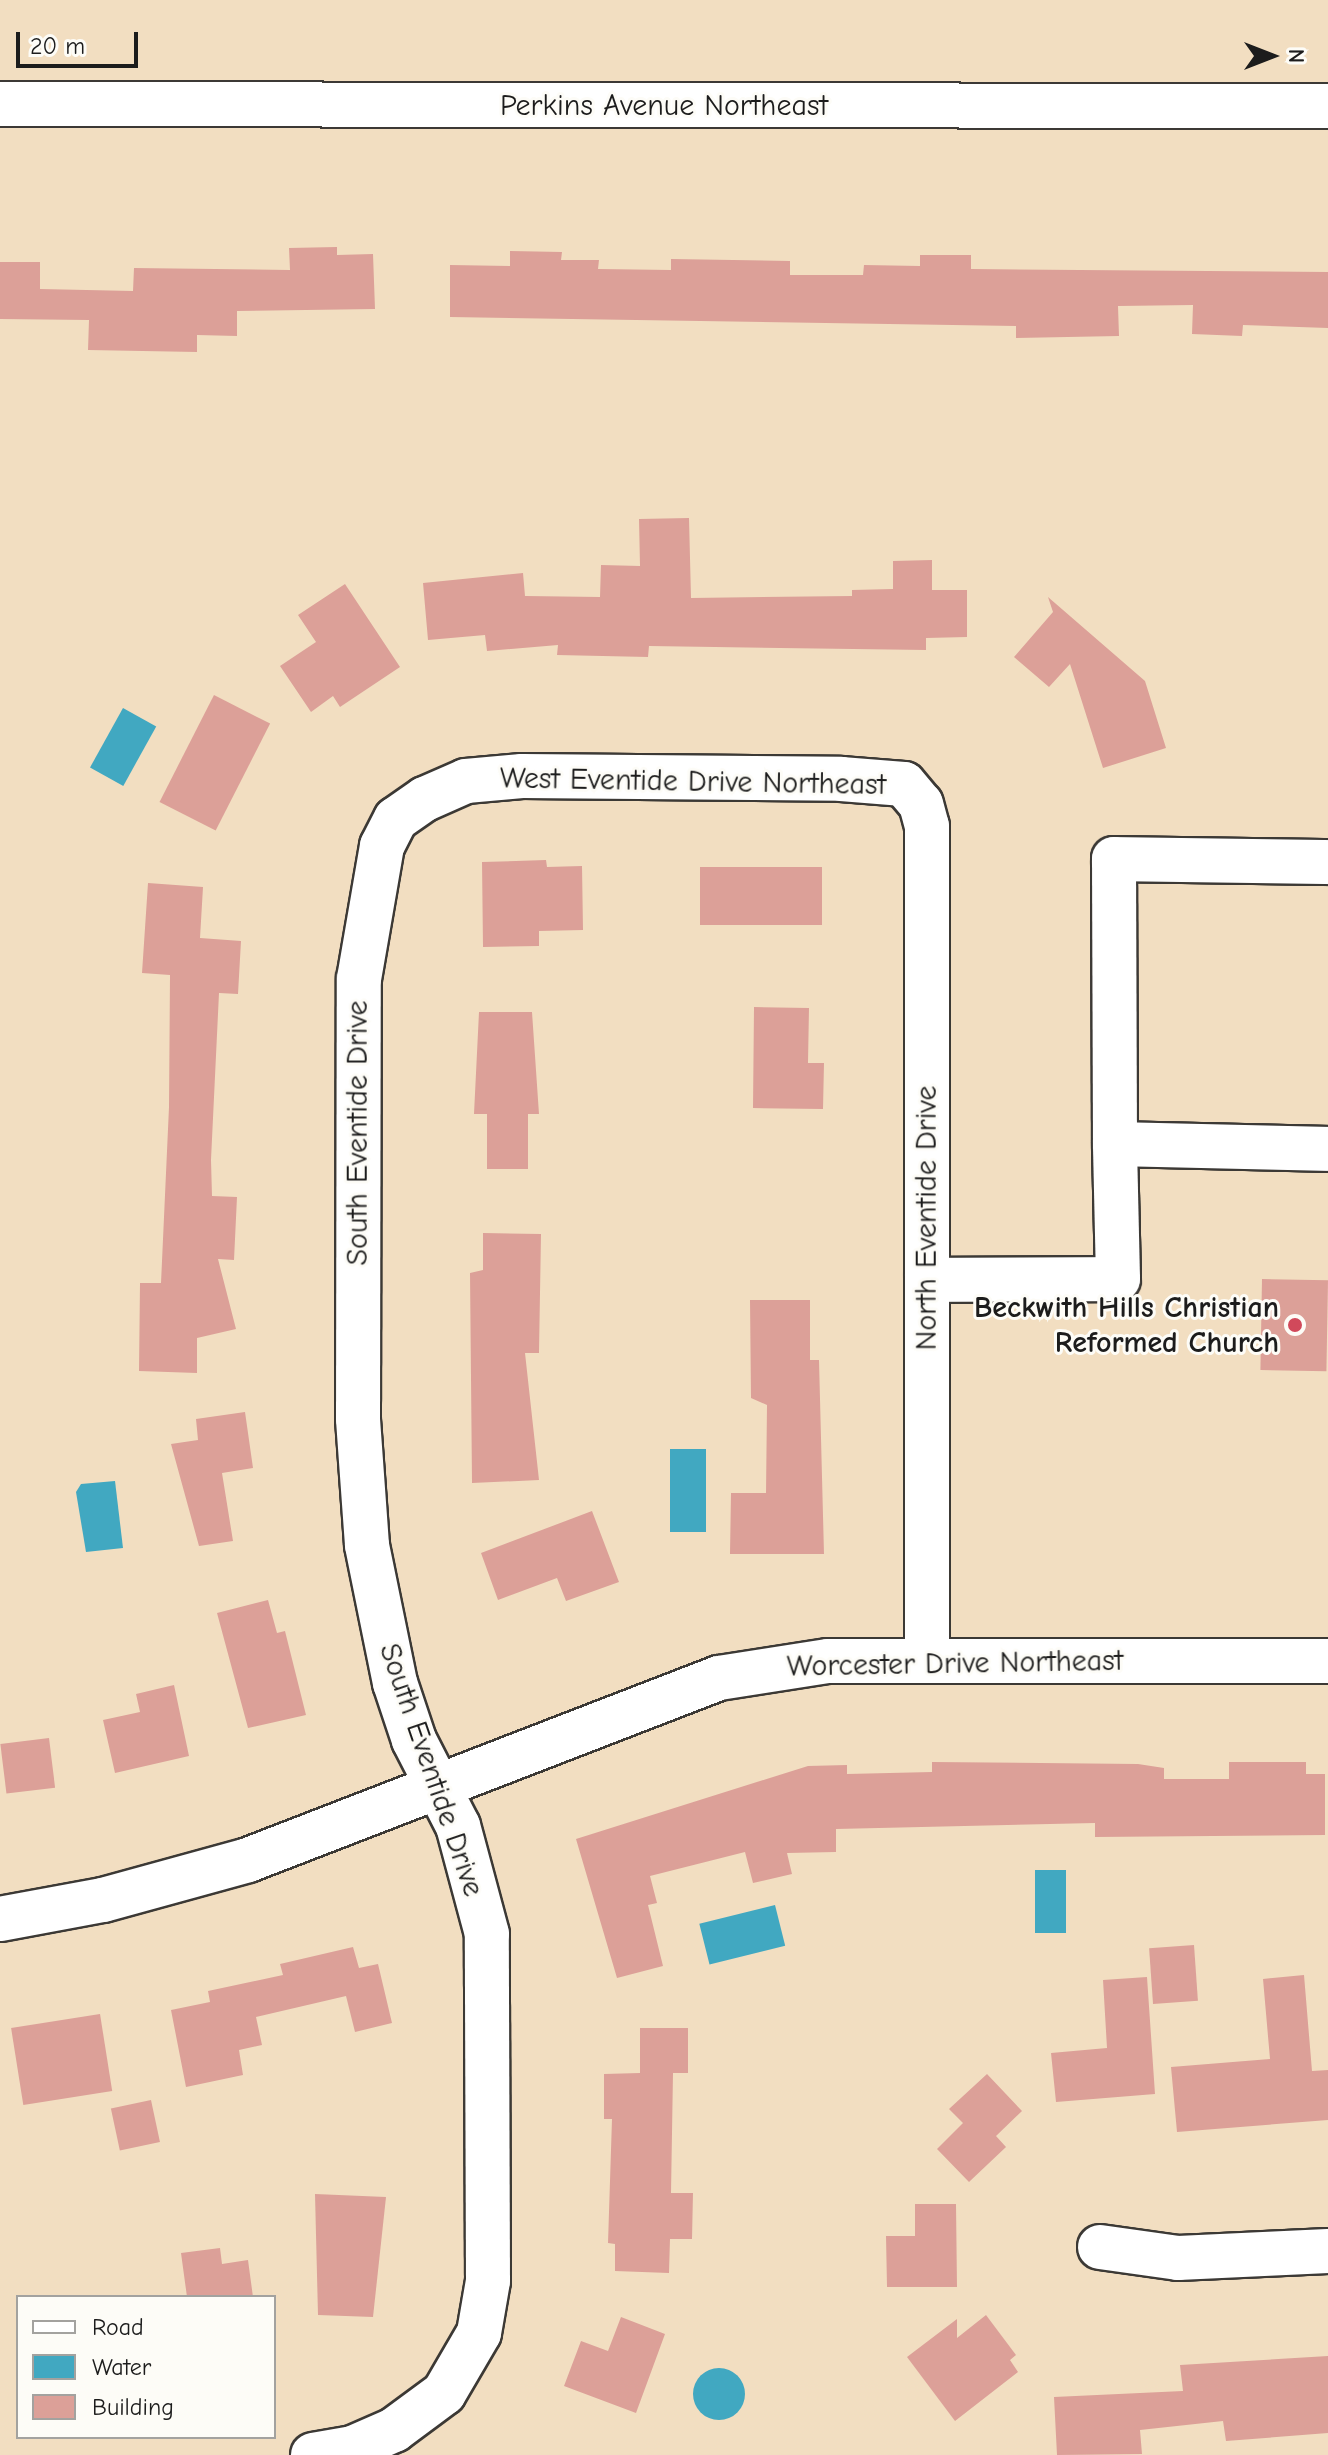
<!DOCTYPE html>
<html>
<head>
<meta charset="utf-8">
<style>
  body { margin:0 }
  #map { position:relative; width:1328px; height:2455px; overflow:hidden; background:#f2dec1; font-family:"Comic Neue",sans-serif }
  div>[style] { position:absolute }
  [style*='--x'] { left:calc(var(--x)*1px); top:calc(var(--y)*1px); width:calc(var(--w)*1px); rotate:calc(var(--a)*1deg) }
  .water>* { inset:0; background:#41a8c1; transform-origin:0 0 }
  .round { border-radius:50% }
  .building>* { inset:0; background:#dca098; transform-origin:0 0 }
  .roads { filter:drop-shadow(2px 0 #3c3935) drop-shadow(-2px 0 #3c3935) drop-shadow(0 2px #3c3935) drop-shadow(0 -2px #3c3935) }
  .minor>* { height:44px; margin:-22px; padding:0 22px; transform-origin:22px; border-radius:22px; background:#fff }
  .dots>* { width:22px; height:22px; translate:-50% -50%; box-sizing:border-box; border:4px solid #fdfcf7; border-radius:50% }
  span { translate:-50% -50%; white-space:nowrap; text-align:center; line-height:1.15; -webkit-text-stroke:6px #fdfcf7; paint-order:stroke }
  .street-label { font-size:30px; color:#1c1c1c }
  .poi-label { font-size:30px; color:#1c1c1c; font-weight:700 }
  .right { translate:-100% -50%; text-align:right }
  .legend { position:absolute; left:16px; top:2295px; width:260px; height:144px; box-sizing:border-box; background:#fdfcf7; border:2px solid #a3a29f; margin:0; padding:10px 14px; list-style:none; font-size:24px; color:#1c1c1c }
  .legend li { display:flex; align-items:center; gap:16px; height:40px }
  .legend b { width:40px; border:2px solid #a3a29f }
  .north { position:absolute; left:1232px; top:16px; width:80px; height:80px; -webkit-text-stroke:6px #fdfcf7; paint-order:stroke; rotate:90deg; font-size:22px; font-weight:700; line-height:32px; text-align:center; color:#1c1c1c }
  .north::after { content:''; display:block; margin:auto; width:28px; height:36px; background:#1c1c1c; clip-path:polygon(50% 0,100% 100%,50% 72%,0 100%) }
  .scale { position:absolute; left:16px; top:32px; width:122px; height:36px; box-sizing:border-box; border:4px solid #1c1c1c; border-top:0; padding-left:10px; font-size:24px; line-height:28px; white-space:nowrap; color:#1c1c1c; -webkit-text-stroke:6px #fdfcf7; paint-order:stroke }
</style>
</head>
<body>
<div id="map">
  <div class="water">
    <i style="left:123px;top:708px;width:38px;height:68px;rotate:29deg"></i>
    <i style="left:670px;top:1449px;width:36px;height:83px"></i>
    <i style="clip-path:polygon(115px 1481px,123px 1548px,86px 1552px,76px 1492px,81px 1484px)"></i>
    <i style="left:1035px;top:1870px;width:31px;height:63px"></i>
    <i style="left:775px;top:1905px;width:42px;height:78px;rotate:76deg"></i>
    <i class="round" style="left:693px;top:2368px;width:52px;height:52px"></i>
  </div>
  <div class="building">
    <i style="clip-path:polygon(337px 247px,337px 255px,373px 254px,375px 309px,237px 311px,237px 336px,197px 335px,197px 352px,88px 350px,89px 320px,0 319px,0 262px,40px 262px,40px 289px,133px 291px,134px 268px,290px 270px,289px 248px)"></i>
    <i style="clip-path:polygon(510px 251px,562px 252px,561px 260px,599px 260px,598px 269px,671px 270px,671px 259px,790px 261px,790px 275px,863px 275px,864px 265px,920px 266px,920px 255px,971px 255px,971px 269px,1328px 272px,1328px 328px,1243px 325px,1242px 336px,1192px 334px,1193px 305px,1118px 306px,1119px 336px,1016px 338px,1016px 326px,450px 317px,450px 265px,510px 266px)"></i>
    <i style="clip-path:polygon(689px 518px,691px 598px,852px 596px,852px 590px,893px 589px,893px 561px,932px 560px,932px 590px,967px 590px,967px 637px,926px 638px,926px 650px,649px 646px,648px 657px,557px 655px,558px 645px,487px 651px,485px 635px,428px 640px,423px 583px,523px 573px,525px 596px,600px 597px,601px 565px,640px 566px,639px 519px)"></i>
    <i style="clip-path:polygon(345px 584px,400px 667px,340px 707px,333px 696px,311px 712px,280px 666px,316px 642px,298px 615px)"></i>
    <i style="clip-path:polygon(1048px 597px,1145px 681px,1166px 748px,1103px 768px,1070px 664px,1049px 687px,1014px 657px,1053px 612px)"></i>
    <i style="left:214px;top:695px;width:63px;height:120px;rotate:27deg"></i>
    <i style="clip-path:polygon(546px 860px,547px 867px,582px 866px,583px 930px,539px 931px,539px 946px,483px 947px,482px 862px)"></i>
    <i style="left:700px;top:867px;width:122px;height:58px"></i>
    <i style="clip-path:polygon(148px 883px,203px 887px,200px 938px,241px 941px,238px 994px,219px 993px,211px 1160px,212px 1196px,237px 1197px,234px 1260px,218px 1259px,236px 1329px,197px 1338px,197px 1373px,139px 1371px,140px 1283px,161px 1283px,169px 1107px,170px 975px,142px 973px)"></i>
    <i style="clip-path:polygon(754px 1007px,809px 1008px,808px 1063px,824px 1063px,823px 1109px,753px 1108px)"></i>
    <i style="clip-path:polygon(479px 1012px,532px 1012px,539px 1114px,528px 1114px,528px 1169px,487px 1169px,487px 1114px,474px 1114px)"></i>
    <i style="clip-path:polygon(483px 1233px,541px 1234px,539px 1353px,525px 1353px,539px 1480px,472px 1483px,470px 1273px,483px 1270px)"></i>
    <i style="left:1262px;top:1279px;width:66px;height:91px;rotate:1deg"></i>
    <i style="clip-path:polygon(750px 1300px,810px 1300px,810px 1360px,819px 1360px,824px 1554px,730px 1554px,731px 1493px,766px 1493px,767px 1405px,751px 1398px)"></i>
    <i style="clip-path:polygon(245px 1412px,253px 1468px,222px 1473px,233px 1541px,199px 1546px,171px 1444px,198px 1440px,196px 1419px)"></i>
    <i style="clip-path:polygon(592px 1511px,619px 1582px,566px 1601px,557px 1578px,498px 1600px,481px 1553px)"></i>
    <i style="clip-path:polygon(268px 1600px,277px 1633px,285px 1631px,306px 1715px,248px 1728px,217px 1613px)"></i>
    <i style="clip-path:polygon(174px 1685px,189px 1756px,115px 1773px,103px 1720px,140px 1712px,136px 1694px)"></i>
    <i style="left:49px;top:1738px;width:50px;height:49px;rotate:83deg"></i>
    <i style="clip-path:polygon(932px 1762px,1138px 1764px,1164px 1768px,1164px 1779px,1229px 1779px,1229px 1762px,1306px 1762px,1306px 1774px,1325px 1774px,1325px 1835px,1095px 1837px,1095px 1823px,836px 1829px,836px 1852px,787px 1853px,792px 1874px,753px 1883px,745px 1852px,650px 1876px,657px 1903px,648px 1905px,663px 1966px,617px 1978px,576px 1839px,808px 1766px,847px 1765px,847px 1774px,932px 1772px)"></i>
    <i style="left:1194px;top:1945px;width:56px;height:45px;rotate:86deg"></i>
    <i style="clip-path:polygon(353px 1947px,359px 1968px,378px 1964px,392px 2023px,355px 2032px,346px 1996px,256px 2017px,262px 2045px,239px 2050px,243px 2075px,186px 2087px,171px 2010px,210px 2002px,208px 1991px,283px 1975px,280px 1964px)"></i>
    <i style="clip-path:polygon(1304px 1975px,1312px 2071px,1328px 2070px,1328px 2120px,1177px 2132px,1171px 2067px,1270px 2059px,1263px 1979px)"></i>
    <i style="clip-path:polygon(1147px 1977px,1155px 2094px,1056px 2102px,1051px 2053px,1107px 2048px,1103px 1980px)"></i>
    <i style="left:100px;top:2014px;width:78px;height:90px;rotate:81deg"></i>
    <i style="clip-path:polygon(640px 2028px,688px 2028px,688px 2073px,673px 2073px,671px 2193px,693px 2193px,692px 2239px,670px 2239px,669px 2273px,615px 2271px,615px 2244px,608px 2243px,612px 2119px,604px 2119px,604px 2074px,640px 2073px)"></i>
    <i style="clip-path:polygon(987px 2074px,1022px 2111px,996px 2136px,1006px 2147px,969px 2182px,937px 2149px,963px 2123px,949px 2109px)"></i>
    <i style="left:151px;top:2100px;width:43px;height:41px;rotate:78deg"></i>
    <i style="clip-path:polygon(315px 2194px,386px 2197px,373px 2317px,318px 2315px)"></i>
    <i style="clip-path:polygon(915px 2204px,956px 2204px,957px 2287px,887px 2287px,886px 2236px,915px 2236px)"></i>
    <i style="clip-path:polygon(220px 2248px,222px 2264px,248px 2260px,253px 2297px,187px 2297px,181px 2253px)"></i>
    <i style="clip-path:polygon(986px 2315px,1016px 2355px,1010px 2360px,1018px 2372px,955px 2421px,907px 2357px,957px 2319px,957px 2338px)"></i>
    <i style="clip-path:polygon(621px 2317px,665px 2334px,636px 2413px,564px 2386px,581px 2341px,608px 2351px)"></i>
    <i style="clip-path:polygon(1328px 2356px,1328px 2433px,1226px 2441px,1223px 2421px,1140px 2430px,1142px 2454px,1057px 2455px,1054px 2397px,1183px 2391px,1180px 2365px)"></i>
  </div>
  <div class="roads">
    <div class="minor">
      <i style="--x:0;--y:104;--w:1328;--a:0.09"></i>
      <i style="--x:1115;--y:1144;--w:285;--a:-90.2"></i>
      <i style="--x:1114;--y:859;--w:214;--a:0.8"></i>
      <i style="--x:927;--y:1280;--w:191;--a:-0.3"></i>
      <i style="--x:1118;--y:1279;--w:135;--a:-91.3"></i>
      <i style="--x:1115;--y:1144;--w:213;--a:1.3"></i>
      <i style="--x:0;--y:1919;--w:105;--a:-10.5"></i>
      <i style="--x:103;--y:1900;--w:150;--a:-15.4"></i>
      <i style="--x:248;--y:1860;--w:505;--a:-21.13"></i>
      <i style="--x:719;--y:1678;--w:110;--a:-8.9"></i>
      <i style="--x:828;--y:1661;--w:500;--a:0"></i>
      <i style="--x:1100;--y:2247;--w:79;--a:8"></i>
      <i style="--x:1178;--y:2258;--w:150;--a:-2.7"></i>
      <i style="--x:313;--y:2455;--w:41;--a:-9.9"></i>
      <i style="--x:353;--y:2448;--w:45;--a:-23.7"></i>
      <i style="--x:394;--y:2430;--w:62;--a:-36.5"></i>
      <i style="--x:444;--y:2393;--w:69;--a:-59.7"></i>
      <i style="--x:479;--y:2333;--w:53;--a:-80.2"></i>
      <i style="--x:488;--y:2281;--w:347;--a:-90.2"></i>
      <i style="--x:487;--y:1934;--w:112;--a:-105"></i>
      <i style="--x:458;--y:1826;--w:97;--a:-117.1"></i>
      <i style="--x:414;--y:1740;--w:60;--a:-108.4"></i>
      <i style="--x:395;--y:1683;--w:141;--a:-101.5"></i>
      <i style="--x:367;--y:1545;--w:126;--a:-94.1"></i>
      <i style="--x:358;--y:1419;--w:440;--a:-89.9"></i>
      <i style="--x:359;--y:979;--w:135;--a:-80.2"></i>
      <i style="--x:382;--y:846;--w:30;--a:-63"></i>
      <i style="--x:396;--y:819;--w:35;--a:-35"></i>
      <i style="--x:425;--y:799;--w:45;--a:-23.7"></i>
      <i style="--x:466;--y:781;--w:56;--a:-5.1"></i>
      <i style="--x:522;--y:776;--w:319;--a:0.5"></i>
      <i style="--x:841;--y:779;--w:63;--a:4.5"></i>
      <i style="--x:904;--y:784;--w:26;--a:50"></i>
      <i style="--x:921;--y:804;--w:23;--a:75"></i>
      <i style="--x:927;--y:826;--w:833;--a:90"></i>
    </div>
  </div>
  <div class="dots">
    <i style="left:1295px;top:1325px;background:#d1495b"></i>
  </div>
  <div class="street-label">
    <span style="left:664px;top:106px">Perkins Avenue Northeast</span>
    <span style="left:693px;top:782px;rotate:1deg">West Eventide Drive Northeast</span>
    <span style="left:358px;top:1133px;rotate:-90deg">South Eventide Drive</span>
    <span style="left:927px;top:1218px;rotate:-90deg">North Eventide Drive</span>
    <span style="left:955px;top:1664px;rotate:-1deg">Worcester Drive Northeast</span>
    <span style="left:431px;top:1770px;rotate:71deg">South Eventide Drive</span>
  </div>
  <div class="poi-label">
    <span class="right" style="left:1279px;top:1325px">Beckwith Hills Christian<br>Reformed Church</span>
  </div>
  <ul class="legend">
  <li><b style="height:10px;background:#fff"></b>Road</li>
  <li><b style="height:22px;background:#41a8c1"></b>Water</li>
  <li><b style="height:22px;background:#dca098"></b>Building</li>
  </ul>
  <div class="north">N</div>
  <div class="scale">20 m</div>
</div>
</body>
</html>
